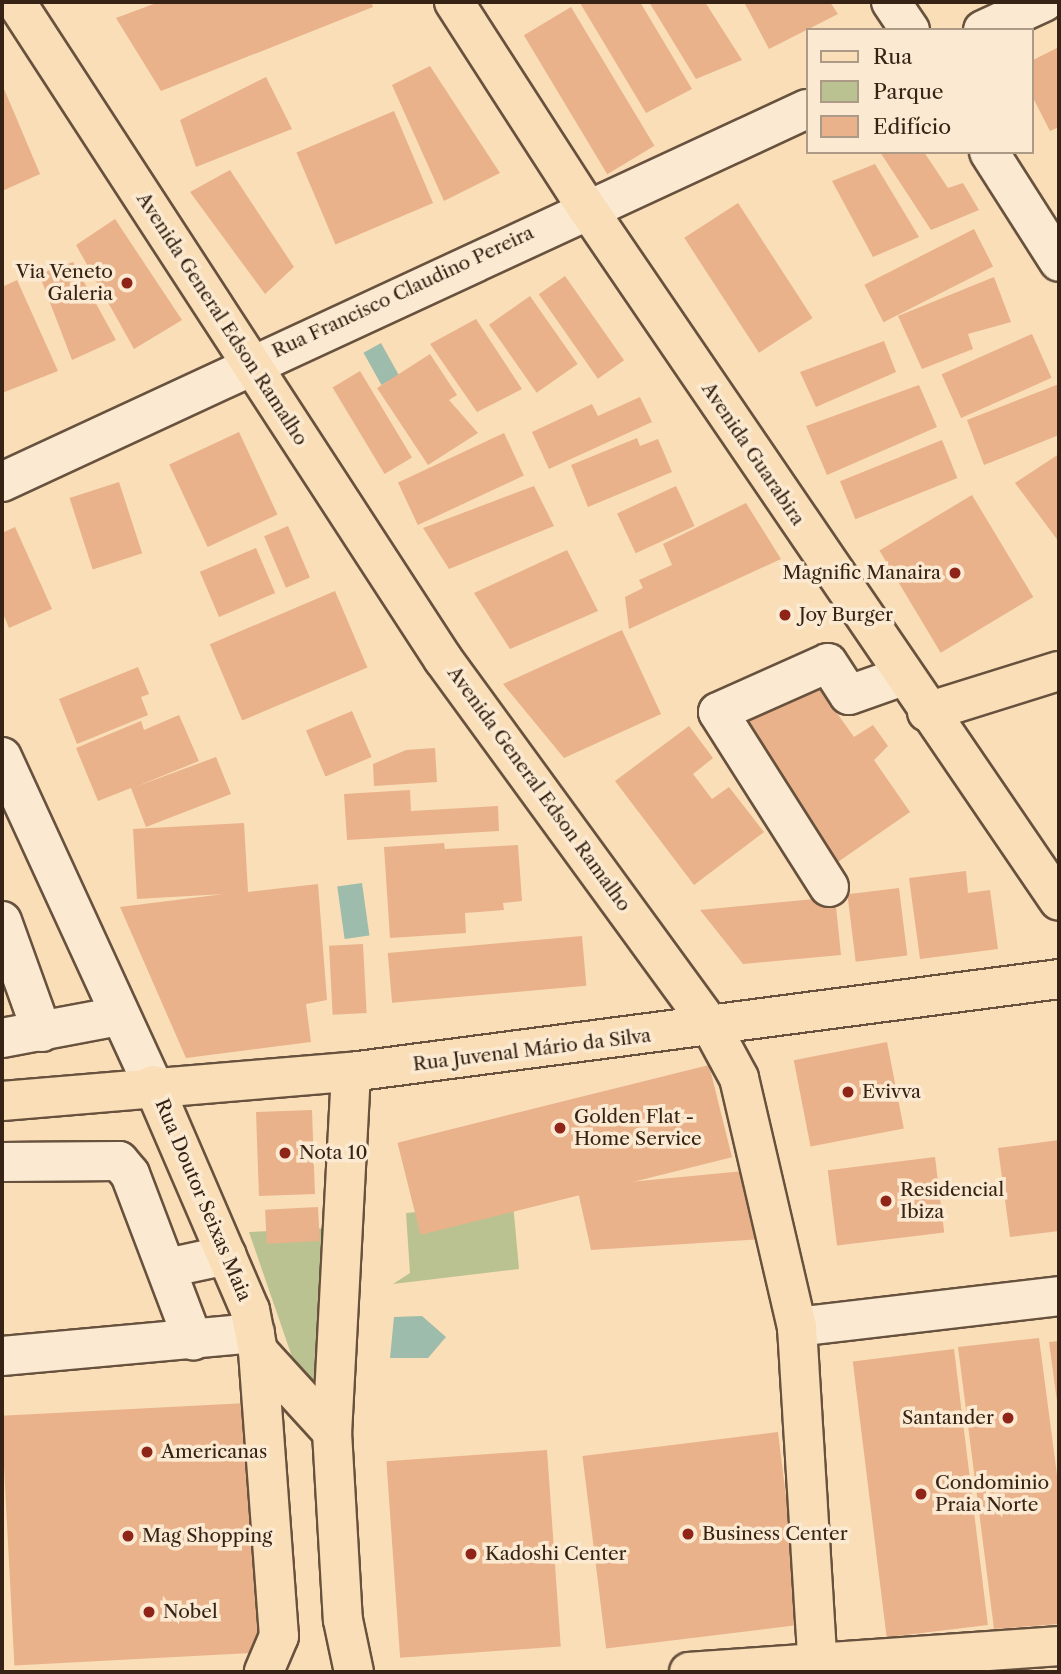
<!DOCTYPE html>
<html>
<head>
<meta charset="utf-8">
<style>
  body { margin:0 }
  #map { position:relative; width:1061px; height:1674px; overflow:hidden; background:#f9deb8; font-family:"Libre Caslon Text",serif }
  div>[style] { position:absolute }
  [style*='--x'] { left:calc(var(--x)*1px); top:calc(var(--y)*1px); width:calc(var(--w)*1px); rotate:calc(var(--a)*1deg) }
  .green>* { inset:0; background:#bbc291 }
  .water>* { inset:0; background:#9ebcab; transform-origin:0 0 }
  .building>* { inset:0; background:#e9b28a; transform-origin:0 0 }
  .roads { filter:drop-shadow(2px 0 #68523e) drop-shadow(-2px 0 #68523e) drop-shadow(0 2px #68523e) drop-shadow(0 -2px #68523e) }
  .minor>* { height:38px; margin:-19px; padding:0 19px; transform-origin:19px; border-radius:19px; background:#fbead1 }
  .major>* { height:38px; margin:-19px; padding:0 19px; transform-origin:19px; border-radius:19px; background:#f9deb8 }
  .dots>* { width:19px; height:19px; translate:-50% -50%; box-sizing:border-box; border:4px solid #fbead1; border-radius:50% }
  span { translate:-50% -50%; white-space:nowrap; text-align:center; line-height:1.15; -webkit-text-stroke:7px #fbead1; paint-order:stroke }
  .poi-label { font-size:19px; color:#372315 }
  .right { translate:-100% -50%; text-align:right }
  .left { translate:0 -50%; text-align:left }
  .street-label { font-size:19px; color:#372315 }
  .frame { position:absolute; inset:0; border:4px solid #372315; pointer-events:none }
  .legend { position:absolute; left:806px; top:28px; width:228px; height:126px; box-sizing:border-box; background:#fbead1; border:2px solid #ad9a86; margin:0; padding:9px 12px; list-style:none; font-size:21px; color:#372315 }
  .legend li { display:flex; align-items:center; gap:14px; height:35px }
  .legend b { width:35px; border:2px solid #ad9a86 }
</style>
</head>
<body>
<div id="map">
  <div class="green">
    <i style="clip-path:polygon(513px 1203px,519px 1269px,393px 1284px,410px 1273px,406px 1213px)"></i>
    <i style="clip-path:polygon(331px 1228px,321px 1369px,311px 1391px,299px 1377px,249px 1232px)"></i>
  </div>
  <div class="water">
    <i style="left:381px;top:343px;width:37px;height:20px;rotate:61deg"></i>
    <i style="left:362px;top:883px;width:53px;height:25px;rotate:82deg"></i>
    <i style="clip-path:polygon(422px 1316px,446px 1337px,428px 1358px,390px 1358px,394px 1317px)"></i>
  </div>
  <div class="building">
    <i style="clip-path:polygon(159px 2px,371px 2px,373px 7px,161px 91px,116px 18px)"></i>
    <i style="clip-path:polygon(640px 2px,692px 89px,646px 113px,580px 3px)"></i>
    <i style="clip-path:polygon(649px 2px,705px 2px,742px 60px,696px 79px)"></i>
    <i style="clip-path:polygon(744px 2px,830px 2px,838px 14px,769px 49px)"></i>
    <i style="left:571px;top:7px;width:162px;height:55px;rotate:59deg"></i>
    <i style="clip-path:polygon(1059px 47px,1059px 127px,1050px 131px,1031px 94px,1031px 61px)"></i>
    <i style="clip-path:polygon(430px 66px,500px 173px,444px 201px,392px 85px)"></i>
    <i style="clip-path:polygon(266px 77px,292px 129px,196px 167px,180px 120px)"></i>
    <i style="clip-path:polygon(2px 84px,40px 174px,2px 191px)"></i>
    <i style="left:394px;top:111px;width:100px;height:106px;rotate:67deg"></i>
    <i style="clip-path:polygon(880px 152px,924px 152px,948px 188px,963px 183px,979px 210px,931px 230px)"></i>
    <i style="clip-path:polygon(875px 164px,919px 237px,873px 257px,832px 181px)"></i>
    <i style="clip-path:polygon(230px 170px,294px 267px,265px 294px,190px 192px)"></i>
    <i style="left:738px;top:203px;width:137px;height:64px;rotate:57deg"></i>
    <i style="clip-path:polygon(115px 219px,182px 320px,134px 349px,76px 245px)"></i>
    <i style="left:974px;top:229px;width:42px;height:123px;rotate:63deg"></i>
    <i style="clip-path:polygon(73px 262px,116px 340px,72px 360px,39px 274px)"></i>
    <i style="left:565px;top:276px;width:103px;height:32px;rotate:55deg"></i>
    <i style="clip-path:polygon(994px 277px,1011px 322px,968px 334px,973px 349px,922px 369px,898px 316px)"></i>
    <i style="clip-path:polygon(17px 280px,58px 371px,2px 393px,2px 287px)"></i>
    <i style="left:530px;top:296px;width:83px;height:50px;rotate:55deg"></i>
    <i style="clip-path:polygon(476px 319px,522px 389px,477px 412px,430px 344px)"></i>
    <i style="left:1032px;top:334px;width:48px;height:99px;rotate:66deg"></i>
    <i style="clip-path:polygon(884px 341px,896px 372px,816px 407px,800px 372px)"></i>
    <i style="clip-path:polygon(430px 354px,457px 395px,449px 400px,478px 433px,428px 465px,377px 388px)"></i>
    <i style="left:360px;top:371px;width:101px;height:32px;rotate:59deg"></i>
    <i style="clip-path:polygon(1059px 384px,1059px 435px,984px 465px,967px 420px)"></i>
    <i style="clip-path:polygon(919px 385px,937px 427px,827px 475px,806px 426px)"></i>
    <i style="clip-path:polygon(640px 397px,652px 422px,549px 469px,532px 432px,592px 404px,598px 416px)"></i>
    <i style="left:239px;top:432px;width:91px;height:77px;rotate:65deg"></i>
    <i style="left:504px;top:433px;width:47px;height:117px;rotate:65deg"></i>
    <i style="clip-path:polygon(637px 438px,640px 446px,658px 439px,672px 472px,588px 507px,571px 465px)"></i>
    <i style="left:942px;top:440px;width:41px;height:110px;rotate:68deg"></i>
    <i style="clip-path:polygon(1059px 454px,1059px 542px,1015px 483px)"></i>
    <i style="left:119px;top:482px;width:75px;height:52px;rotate:72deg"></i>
    <i style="clip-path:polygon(534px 486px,554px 526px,449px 569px,423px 528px)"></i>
    <i style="left:676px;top:486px;width:44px;height:65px;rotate:65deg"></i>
    <i style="left:972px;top:495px;width:119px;height:108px;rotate:59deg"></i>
    <i style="clip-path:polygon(746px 503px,781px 559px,629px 629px,625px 597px,643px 588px,639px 580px,672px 565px,663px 544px)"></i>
    <i style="left:288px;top:526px;width:56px;height:26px;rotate:67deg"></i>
    <i style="clip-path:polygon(15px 527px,52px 609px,9px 628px,2px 611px,2px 533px)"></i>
    <i style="left:256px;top:548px;width:49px;height:61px;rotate:67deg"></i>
    <i style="clip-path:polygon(567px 550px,598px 611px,510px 649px,474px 593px)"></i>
    <i style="left:335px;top:591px;width:83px;height:136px;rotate:67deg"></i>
    <i style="clip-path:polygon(622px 630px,661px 714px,564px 758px,503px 684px)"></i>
    <i style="clip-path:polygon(138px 667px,149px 694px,141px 697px,148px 715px,77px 744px,59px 699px)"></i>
    <i style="clip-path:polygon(829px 685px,822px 692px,854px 737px,873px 725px,888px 746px,874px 760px,910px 812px,835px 864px,726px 709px)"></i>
    <i style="left:352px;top:711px;width:50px;height:50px;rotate:67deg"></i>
    <i style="clip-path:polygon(179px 715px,199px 761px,135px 787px,216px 757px,231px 794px,146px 827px,131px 788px,98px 801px,76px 748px,141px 721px,144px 730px)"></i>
    <i style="clip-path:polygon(689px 726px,713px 758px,693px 774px,712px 799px,729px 787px,764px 832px,694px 885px,615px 781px)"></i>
    <i style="clip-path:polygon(435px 748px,437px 782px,374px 786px,373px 764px,406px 750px)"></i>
    <i style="clip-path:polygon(410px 790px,411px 811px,498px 806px,499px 831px,347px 840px,344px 794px)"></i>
    <i style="clip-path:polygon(244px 823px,248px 892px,318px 884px,327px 1000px,306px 1004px,311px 1042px,186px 1058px,120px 907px,224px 894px,137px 899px,133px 829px)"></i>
    <i style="clip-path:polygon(444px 843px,445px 849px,518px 845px,522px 901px,503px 903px,504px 910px,465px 913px,466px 933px,390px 938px,384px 847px)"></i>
    <i style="clip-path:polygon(966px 871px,968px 893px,990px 890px,998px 949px,920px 959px,909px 878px)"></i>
    <i style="left:899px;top:888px;width:68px;height:52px;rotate:83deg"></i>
    <i style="clip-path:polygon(835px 897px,841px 955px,743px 964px,700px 910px)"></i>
    <i style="left:582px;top:936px;width:50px;height:195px;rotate:85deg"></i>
    <i style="left:363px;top:944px;width:69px;height:34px;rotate:87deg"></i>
    <i style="left:887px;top:1042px;width:88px;height:95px;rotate:79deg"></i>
    <i style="left:709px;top:1065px;width:95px;height:321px;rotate:76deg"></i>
    <i style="left:312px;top:1110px;width:84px;height:56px;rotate:88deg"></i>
    <i style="clip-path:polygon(1059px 1140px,1059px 1231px,1010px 1237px,998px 1148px)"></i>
    <i style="left:935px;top:1157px;width:76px;height:108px;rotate:83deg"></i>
    <i style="clip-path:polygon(744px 1171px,763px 1239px,591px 1250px,577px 1187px)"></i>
    <i style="left:318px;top:1207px;width:34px;height:53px;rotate:87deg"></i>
    <i style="clip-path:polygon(1039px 1338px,1059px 1490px,1059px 1624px,994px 1629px,958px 1347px)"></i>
    <i style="clip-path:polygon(1059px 1341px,1059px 1409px,1058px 1409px,1049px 1342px)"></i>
    <i style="left:954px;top:1349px;width:278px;height:102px;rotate:83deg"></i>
    <i style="left:247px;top:1403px;width:250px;height:246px;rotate:87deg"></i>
    <i style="left:778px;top:1432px;width:194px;height:197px;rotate:83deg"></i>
    <i style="left:547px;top:1450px;width:197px;height:161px;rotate:86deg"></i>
  </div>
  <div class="roads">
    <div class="minor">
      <i style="--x:891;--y:2;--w:34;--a:56"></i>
      <i style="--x:983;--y:30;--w:67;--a:-24.7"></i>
      <i style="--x:989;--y:152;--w:130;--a:57.5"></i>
      <i style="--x:2;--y:482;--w:887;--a:-24.86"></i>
      <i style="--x:2;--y:757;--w:361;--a:65.3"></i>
      <i style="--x:829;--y:887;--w:207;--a:-122.4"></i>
      <i style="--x:718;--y:712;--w:120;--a:-24"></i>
      <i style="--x:828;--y:663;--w:38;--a:57"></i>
      <i style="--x:849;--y:695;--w:57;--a:-19.4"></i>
      <i style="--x:2;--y:921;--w:118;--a:70.2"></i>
      <i style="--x:2;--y:1038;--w:120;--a:-10.6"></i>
      <i style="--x:2;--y:1162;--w:117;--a:-0.5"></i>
      <i style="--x:119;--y:1161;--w:17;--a:50"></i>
      <i style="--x:130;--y:1174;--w:178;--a:69.2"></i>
      <i style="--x:167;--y:1268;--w:61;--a:-12.2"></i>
      <i style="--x:797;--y:1327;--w:264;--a:-6.7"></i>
      <i style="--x:2;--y:1356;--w:254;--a:-5.2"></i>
    </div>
    <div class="major">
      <i style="--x:16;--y:2;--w:784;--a:56.98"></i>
      <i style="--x:443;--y:659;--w:457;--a:53.9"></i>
      <i style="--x:712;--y:1028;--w:57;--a:61.6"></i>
      <i style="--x:739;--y:1078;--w:256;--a:76.9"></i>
      <i style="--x:797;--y:1327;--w:346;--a:86.5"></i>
      <i style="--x:454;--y:2;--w:245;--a:57.2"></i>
      <i style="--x:587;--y:208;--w:838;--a:55.74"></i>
      <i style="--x:927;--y:712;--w:138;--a:-17.3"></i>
      <i style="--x:351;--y:1072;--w:361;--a:93"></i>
      <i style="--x:332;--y:1432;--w:188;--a:86.7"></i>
      <i style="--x:343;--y:1620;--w:53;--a:78.1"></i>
      <i style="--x:153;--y:1085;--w:245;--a:66.7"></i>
      <i style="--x:250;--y:1310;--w:42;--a:79"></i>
      <i style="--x:258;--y:1351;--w:286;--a:85.8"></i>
      <i style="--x:279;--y:1636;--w:39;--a:113"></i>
      <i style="--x:2;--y:1101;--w:350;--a:-4.8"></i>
      <i style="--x:351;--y:1072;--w:714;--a:-7.48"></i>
      <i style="--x:258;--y:1351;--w:110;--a:47.6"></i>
      <i style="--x:689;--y:1672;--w:371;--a:-4"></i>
    </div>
  </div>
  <div class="dots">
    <i style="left:127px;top:283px;background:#8f2418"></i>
    <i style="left:955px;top:573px;background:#8f2418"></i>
    <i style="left:785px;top:615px;background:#8f2418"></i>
    <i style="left:848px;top:1092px;background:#8f2418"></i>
    <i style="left:560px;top:1128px;background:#8f2418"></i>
    <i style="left:285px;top:1153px;background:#8f2418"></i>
    <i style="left:886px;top:1201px;background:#8f2418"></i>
    <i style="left:1008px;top:1418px;background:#8f2418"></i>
    <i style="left:147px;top:1452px;background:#8f2418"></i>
    <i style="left:921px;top:1494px;background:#8f2418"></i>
    <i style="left:688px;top:1534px;background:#8f2418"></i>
    <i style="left:128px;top:1536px;background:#8f2418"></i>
    <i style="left:471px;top:1554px;background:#8f2418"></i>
    <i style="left:149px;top:1612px;background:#8f2418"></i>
  </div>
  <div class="poi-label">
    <span class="right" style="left:113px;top:283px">Via Veneto<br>Galeria</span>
    <span class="right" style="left:941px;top:573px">Magnific Manaira</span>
    <span class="left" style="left:799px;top:615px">Joy Burger</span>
    <span class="left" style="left:862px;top:1092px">Evivva</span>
    <span class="left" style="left:574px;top:1128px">Golden Flat -<br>Home Service</span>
    <span class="left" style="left:299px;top:1153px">Nota 10</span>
    <span class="left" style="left:900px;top:1201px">Residencial<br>Ibiza</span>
    <span class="right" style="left:994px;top:1418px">Santander</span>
    <span class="left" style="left:161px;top:1452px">Americanas</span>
    <span class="left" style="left:935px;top:1494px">Condominio<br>Praia Norte</span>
    <span class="left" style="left:702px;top:1534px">Business Center</span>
    <span class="left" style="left:142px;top:1536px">Mag Shopping</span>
    <span class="left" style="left:485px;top:1554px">Kadoshi Center</span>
    <span class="left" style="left:163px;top:1612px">Nobel</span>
  </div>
  <div class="street-label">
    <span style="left:403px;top:292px;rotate:-25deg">Rua Francisco Claudino Pereira</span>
    <span style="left:222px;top:319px;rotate:57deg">Avenida General Edson Ramalho</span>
    <span style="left:753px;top:454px;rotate:56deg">Avenida Guarabira</span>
    <span style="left:539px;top:789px;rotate:54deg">Avenida General Edson Ramalho</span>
    <span style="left:532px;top:1050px;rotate:-7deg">Rua Juvenal Mário da Silva</span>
    <span style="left:203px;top:1200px;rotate:67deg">Rua Doutor Seixas Maia</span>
  </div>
  <div class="frame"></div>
  <ul class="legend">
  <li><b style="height:9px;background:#f9deb8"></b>Rua</li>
  <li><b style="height:19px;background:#bbc291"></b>Parque</li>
  <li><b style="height:19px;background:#e9b28a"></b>Edifício</li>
  </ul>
</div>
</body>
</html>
